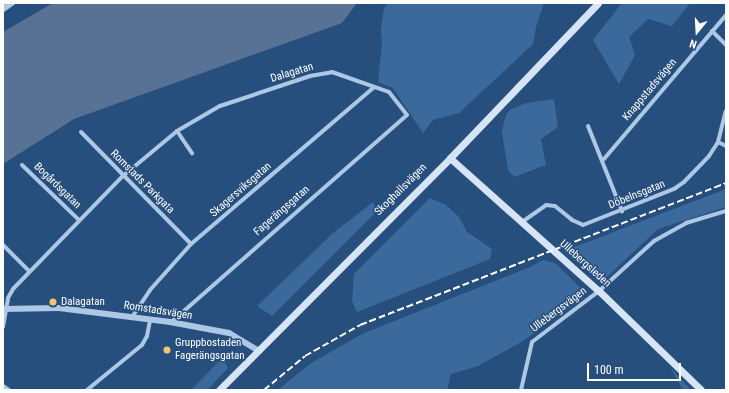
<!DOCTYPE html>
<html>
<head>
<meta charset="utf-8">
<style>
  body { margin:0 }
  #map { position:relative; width:729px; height:393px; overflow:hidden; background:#274f7e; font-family:"Roboto Condensed",sans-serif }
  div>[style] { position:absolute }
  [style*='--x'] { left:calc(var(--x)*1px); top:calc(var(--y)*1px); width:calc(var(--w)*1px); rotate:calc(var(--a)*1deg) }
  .green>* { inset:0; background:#3b699b }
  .water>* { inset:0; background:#577294 }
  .minor>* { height:4px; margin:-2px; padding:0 2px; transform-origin:2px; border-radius:2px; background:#adc8e5 }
  .tertiary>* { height:6px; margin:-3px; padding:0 3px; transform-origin:3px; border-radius:3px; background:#adc8e5 }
  .secondary>* { height:7px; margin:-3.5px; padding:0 3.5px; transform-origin:3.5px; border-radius:3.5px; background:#d6e4f5 }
  .rail>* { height:2px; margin-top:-1px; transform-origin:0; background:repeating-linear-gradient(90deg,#fff 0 7px,transparent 0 10px) }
  .dots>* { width:11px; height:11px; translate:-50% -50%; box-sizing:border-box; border:2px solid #274f7e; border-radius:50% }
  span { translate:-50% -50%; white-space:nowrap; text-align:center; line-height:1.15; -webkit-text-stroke:3px #274f7e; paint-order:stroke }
  .street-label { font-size:11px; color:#fff }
  .poi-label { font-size:11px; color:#fff }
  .left { translate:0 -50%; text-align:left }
  .frame { position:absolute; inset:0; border:4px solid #fff; pointer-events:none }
  .north { position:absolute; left:677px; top:12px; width:40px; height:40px; -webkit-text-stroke:3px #274f7e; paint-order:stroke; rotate:198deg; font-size:11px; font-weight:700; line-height:16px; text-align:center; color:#fff }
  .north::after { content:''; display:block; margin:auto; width:14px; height:18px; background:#fff; clip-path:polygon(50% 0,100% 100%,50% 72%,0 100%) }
  .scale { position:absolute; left:587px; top:363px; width:94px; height:18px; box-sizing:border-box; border:2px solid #fff; border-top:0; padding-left:5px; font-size:12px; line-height:14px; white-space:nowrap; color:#fff; -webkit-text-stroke:3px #274f7e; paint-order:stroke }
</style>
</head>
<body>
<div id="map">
  <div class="green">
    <i style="clip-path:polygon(388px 3px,544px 3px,536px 27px,533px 44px,459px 113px,433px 120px,423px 133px,393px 88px,378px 82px,382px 43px,381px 29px,384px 8px)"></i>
    <i style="clip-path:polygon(622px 3px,690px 3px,672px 26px,648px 19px,629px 37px,635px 55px,619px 84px,593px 40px)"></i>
    <i style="clip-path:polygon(554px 99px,558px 127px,541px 139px,546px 165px,514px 177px,508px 170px,504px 145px,502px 131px,506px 115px,510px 110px,526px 103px)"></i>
    <i style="clip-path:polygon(726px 189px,726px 207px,658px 229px,607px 277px,597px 279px,564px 251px)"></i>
    <i style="clip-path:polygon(430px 198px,446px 205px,459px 217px,467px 232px,492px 249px,490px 259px,357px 312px,352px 301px,354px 274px)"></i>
    <i style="clip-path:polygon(373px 202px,377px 211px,272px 316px,257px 306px,333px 233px)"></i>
    <i style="clip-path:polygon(543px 260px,555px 263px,585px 292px,583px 298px,523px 341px,478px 366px,451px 374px,447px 390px,278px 390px,311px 363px,364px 333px,530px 267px)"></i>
    <i style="clip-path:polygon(222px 358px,228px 368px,207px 390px,191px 390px)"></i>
    <i style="clip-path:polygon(670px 367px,691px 390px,683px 390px)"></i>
  </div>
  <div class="water">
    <i style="clip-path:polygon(53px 3px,357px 3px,342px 23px,74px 119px,3px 164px,3px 32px)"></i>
  </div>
  <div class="minor">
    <i style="--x:712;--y:31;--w:20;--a:45"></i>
    <i style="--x:588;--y:126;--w:92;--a:68.2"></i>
    <i style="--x:177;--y:131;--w:27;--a:56"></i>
    <i style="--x:81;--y:132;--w:157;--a:45.5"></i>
    <i style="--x:718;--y:142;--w:9;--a:27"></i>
    <i style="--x:604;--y:159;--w:189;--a:-49.7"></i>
    <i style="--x:22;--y:165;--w:79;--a:44"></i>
    <i style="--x:522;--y:222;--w:29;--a:-35"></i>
    <i style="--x:546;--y:205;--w:9;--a:6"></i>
    <i style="--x:555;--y:206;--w:22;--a:39"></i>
    <i style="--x:572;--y:220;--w:12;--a:24"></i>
    <i style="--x:583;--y:225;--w:98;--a:-21.6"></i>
    <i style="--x:674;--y:189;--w:12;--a:-35"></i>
    <i style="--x:684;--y:182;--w:36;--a:-46"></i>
    <i style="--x:709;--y:156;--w:17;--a:-57"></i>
    <i style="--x:718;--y:142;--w:32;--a:-76"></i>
    <i style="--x:3;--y:245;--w:37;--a:45"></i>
    <i style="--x:132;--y:317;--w:32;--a:-56"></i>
    <i style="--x:150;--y:290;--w:62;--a:-48.3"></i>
    <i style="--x:191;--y:244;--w:241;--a:-40.6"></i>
    <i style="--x:3;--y:327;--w:29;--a:-80"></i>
    <i style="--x:8;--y:298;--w:10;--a:-61"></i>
    <i style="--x:13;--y:289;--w:158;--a:-45.8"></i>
    <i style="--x:123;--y:176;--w:70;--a:-39.8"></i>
    <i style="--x:177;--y:131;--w:50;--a:-30.2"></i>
    <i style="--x:220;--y:106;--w:95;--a:-18.4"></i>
    <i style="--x:310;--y:76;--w:22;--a:-10"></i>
    <i style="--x:332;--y:72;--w:60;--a:19.3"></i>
    <i style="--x:389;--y:92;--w:29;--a:52"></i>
    <i style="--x:407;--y:115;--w:314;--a:138.7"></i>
    <i style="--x:3;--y:386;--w:7;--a:34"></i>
    <i style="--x:87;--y:390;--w:71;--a:-39.3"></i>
    <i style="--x:142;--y:345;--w:10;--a:-61"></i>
    <i style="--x:147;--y:336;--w:16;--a:-79"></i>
    <i style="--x:521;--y:390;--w:49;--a:-77.1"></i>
    <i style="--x:532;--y:342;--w:84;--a:-37.3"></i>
    <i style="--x:599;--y:291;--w:74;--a:-42.3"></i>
    <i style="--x:654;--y:241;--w:37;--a:-29"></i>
    <i style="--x:686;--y:223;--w:42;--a:-16.7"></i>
  </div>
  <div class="tertiary">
    <i style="--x:3;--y:9;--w:11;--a:-34"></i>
    <i style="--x:3;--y:309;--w:56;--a:-1"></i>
    <i style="--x:59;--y:308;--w:112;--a:7.2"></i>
    <i style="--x:170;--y:322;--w:60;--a:10.6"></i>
    <i style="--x:229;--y:333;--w:33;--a:31"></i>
  </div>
  <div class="secondary">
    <i style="--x:450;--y:158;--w:200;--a:41.8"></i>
    <i style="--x:599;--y:291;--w:142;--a:44.1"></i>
    <i style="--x:219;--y:390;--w:327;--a:-45.1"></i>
    <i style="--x:450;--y:158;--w:214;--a:-46.3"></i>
  </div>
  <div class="rail">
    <i style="--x:264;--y:390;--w:53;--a:-39.7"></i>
    <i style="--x:305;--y:356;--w:63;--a:-29.4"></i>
    <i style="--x:360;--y:325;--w:393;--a:-21.2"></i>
  </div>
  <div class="dots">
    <i style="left:53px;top:302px;background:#edc774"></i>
    <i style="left:167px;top:350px;background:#edc774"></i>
  </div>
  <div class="street-label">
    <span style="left:292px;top:73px;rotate:-17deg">Dalagatan</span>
    <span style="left:650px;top:90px;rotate:-50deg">Knappstadsvägen</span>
    <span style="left:142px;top:182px;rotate:45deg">Romstads Parkgata</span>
    <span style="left:57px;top:186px;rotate:44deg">Bogårdsgatan</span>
    <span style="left:241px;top:190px;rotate:-41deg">Skagersviksgatan</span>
    <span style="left:401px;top:190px;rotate:-45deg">Skoghallsvägen</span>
    <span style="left:637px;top:195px;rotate:-22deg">Döbelnsgatan</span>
    <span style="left:282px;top:211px;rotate:-41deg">Fagerängsgatan</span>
    <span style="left:585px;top:264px;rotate:42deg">Ullebergsleden</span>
    <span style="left:559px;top:310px;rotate:-37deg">Ullebergsvägen</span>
    <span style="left:158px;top:311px;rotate:9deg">Romstadsvägen</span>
  </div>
  <div class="poi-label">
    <span class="left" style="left:61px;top:302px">Dalagatan</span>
    <span class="left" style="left:175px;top:350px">Gruppbostaden<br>Fagerängsgatan</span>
  </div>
  <div class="frame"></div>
  <div class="north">N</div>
  <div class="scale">100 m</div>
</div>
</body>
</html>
